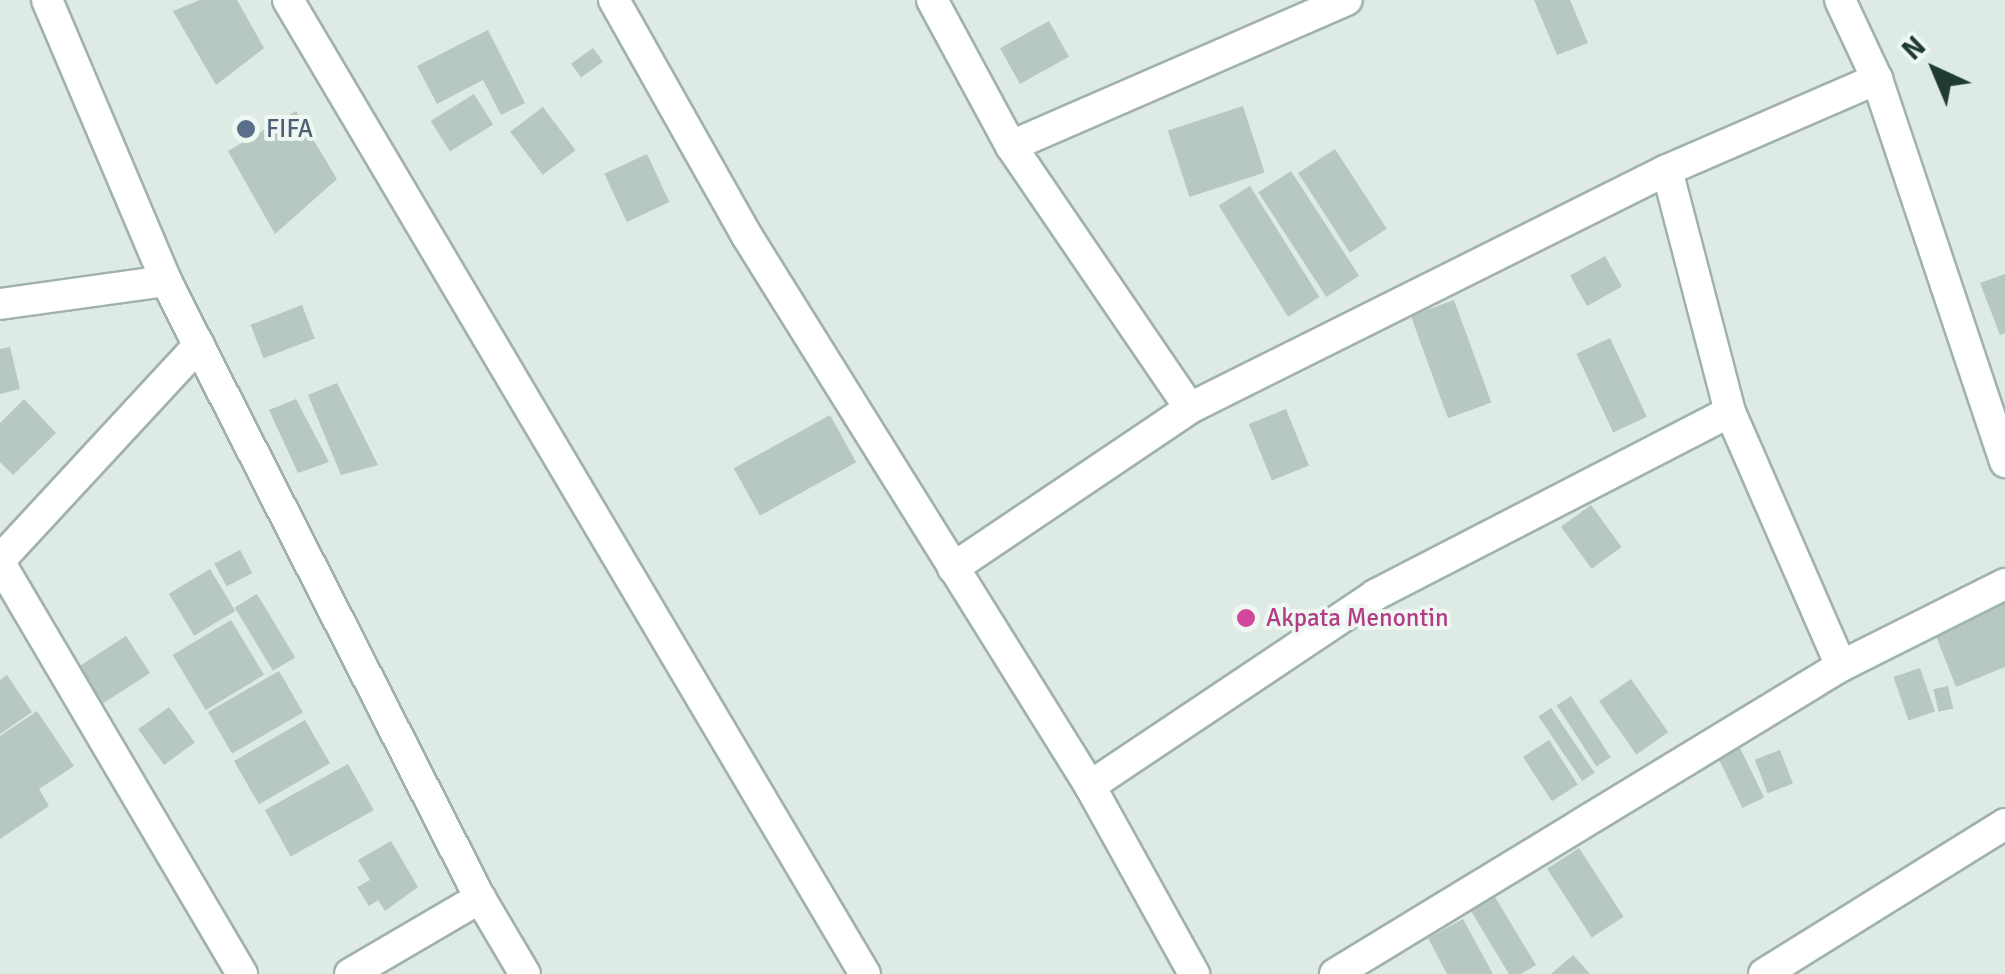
<!DOCTYPE html>
<html>
<head>
<meta charset="utf-8">
<style>
  body { margin:0 }
  #map { position:relative; width:2005px; height:974px; overflow:hidden; background:#deeae4; font-family:Signika,sans-serif }
  div>[style] { position:absolute }
  [style*='--x'] { left:calc(var(--x)*1px); top:calc(var(--y)*1px); width:calc(var(--w)*1px); rotate:calc(var(--a)*1deg) }
  .building>* { inset:0; background:#b6c8bf; transform-origin:0 0 }
  .roads { filter:drop-shadow(2px 0 #a1b2ab) drop-shadow(-2px 0 #a1b2ab) drop-shadow(0 2px #a1b2ab) drop-shadow(0 -2px #a1b2ab) }
  .minor>* { height:30px; margin:-15px; padding:0 15px; transform-origin:15px; border-radius:15px; background:#fff }
  .dots>* { width:28px; height:28px; translate:-50% -50%; box-sizing:border-box; border:5px solid #eef7f2; border-radius:50% }
  span { translate:-50% -50%; white-space:nowrap; text-align:center; line-height:1.15; -webkit-text-stroke:8px #eef7f2; paint-order:stroke }
  .service-label { font-size:25px; color:#4e5e75 }
  .left { translate:0 -50%; text-align:left }
  .hotel-label { font-size:25px; color:#b23c85 }
  .north { position:absolute; left:1885px; top:20px; width:100px; height:100px; -webkit-text-stroke:8px #eef7f2; paint-order:stroke; rotate:316deg; font-size:28px; font-weight:700; line-height:40px; text-align:center; color:#1e3a31 }
  .north::after { content:''; display:block; margin:auto; width:35px; height:45px; background:#1e3a31; clip-path:polygon(50% 0,100% 100%,50% 72%,0 100%) }
</style>
</head>
<body>
<div id="map">
  <div class="building">
    <i style="clip-path:polygon(200px 0,237px 0,264px 48px,216px 85px,173px 11px)"></i>
    <i style="clip-path:polygon(1534px 0,1570px 0,1588px 43px,1557px 55px)"></i>
    <i style="left:1049px;top:21px;width:41px;height:56px;rotate:61deg"></i>
    <i style="clip-path:polygon(488px 30px,525px 103px,501px 115px,483px 80px,437px 104px,417px 66px)"></i>
    <i style="left:593px;top:48px;width:17px;height:27px;rotate:54deg"></i>
    <i style="left:474px;top:94px;width:36px;height:51px;rotate:58deg"></i>
    <i style="left:1243px;top:106px;width:70px;height:79px;rotate:72deg"></i>
    <i style="left:543px;top:107px;width:54px;height:41px;rotate:53deg"></i>
    <i style="clip-path:polygon(296px 111px,337px 179px,275px 234px,228px 151px)"></i>
    <i style="left:1335px;top:149px;width:95px;height:44px;rotate:57deg"></i>
    <i style="left:647px;top:154px;width:53px;height:47px;rotate:65deg"></i>
    <i style="left:1291px;top:171px;width:125px;height:39px;rotate:57deg"></i>
    <i style="left:1250px;top:186px;width:131px;height:37px;rotate:58deg"></i>
    <i style="left:1605px;top:256px;width:35px;height:40px;rotate:61deg"></i>
    <i style="clip-path:polygon(2005px 274px,2005px 333px,2000px 335px,1980px 283px)"></i>
    <i style="left:1454px;top:300px;width:109px;height:46px;rotate:70deg"></i>
    <i style="left:302px;top:305px;width:36px;height:55px;rotate:69deg"></i>
    <i style="left:1610px;top:338px;width:87px;height:37px;rotate:65deg"></i>
    <i style="clip-path:polygon(10px 347px,20px 389px,0 394px,0 349px)"></i>
    <i style="clip-path:polygon(337px 383px,378px 465px,341px 475px,308px 395px)"></i>
    <i style="clip-path:polygon(24px 399px,56px 433px,13px 475px,0 462px,0 423px)"></i>
    <i style="clip-path:polygon(296px 399px,329px 462px,298px 473px,269px 410px)"></i>
    <i style="left:1286px;top:409px;width:61px;height:40px;rotate:68deg"></i>
    <i style="left:830px;top:415px;width:54px;height:110px;rotate:61deg"></i>
    <i style="left:1591px;top:505px;width:52px;height:37px;rotate:54deg"></i>
    <i style="left:240px;top:550px;width:26px;height:29px;rotate:62deg"></i>
    <i style="left:210px;top:569px;width:49px;height:48px;rotate:59deg"></i>
    <i style="left:257px;top:594px;width:74px;height:26px;rotate:59deg"></i>
    <i style="clip-path:polygon(2005px 602px,2005px 667px,1956px 687px,1934px 631px)"></i>
    <i style="left:231px;top:620px;width:64px;height:68px;rotate:59deg"></i>
    <i style="left:126px;top:636px;width:44px;height:64px;rotate:57deg"></i>
    <i style="left:1920px;top:668px;width:46px;height:28px;rotate:71deg"></i>
    <i style="left:279px;top:671px;width:48px;height:82px;rotate:60deg"></i>
    <i style="clip-path:polygon(7px 675px,32px 712px,0 734px,0 680px)"></i>
    <i style="left:1631px;top:679px;width:65px;height:39px;rotate:55deg"></i>
    <i style="left:1948px;top:686px;width:23px;height:15px;rotate:77deg"></i>
    <i style="left:1571px;top:696px;width:73px;height:17px;rotate:57deg"></i>
    <i style="left:169px;top:707px;width:44px;height:38px;rotate:54deg"></i>
    <i style="left:1551px;top:708px;width:78px;height:15px;rotate:56deg"></i>
    <i style="clip-path:polygon(37px 711px,74px 766px,39px 789px,49px 806px,0 839px,0 736px)"></i>
    <i style="left:305px;top:720px;width:50px;height:82px;rotate:60deg"></i>
    <i style="left:1549px;top:740px;width:53px;height:31px;rotate:57deg"></i>
    <i style="left:1740px;top:748px;width:55px;height:24px;rotate:64deg"></i>
    <i style="left:1780px;top:750px;width:36px;height:27px;rotate:69deg"></i>
    <i style="left:348px;top:764px;width:53px;height:95px;rotate:61deg"></i>
    <i style="clip-path:polygon(391px 841px,418px 887px,385px 911px,378px 900px,369px 906px,357px 887px,370px 880px,358px 860px)"></i>
    <i style="left:1579px;top:848px;width:82px;height:38px;rotate:57deg"></i>
    <i style="clip-path:polygon(1495px 897px,1536px 965px,1521px 974px,1509px 974px,1471px 911px)"></i>
    <i style="clip-path:polygon(1463px 919px,1493px 974px,1447px 974px,1428px 938px)"></i>
    <i style="clip-path:polygon(1573px 955px,1590px 974px,1551px 974px)"></i>
  </div>
  <div class="roads">
    <div class="minor">
      <i style="--x:47;--y:0;--w:305;--a:67"></i>
      <i style="--x:166;--y:281;--w:692;--a:63.03"></i>
      <i style="--x:480;--y:898;--w:88;--a:59.4"></i>
      <i style="--x:288;--y:0;--w:1132;--a:59.36"></i>
      <i style="--x:614;--y:0;--w:271;--a:60.6"></i>
      <i style="--x:747;--y:236;--w:648;--a:58.05"></i>
      <i style="--x:1090;--y:786;--w:215;--a:61"></i>
      <i style="--x:932;--y:0;--w:166;--a:61.6"></i>
      <i style="--x:1011;--y:146;--w:317;--a:55.7"></i>
      <i style="--x:1840;--y:0;--w:87;--a:64.9"></i>
      <i style="--x:1877;--y:79;--w:404;--a:71.5"></i>
      <i style="--x:1011;--y:146;--w:366;--a:-23.5"></i>
      <i style="--x:1667;--y:170;--w:250;--a:75.4"></i>
      <i style="--x:1730;--y:412;--w:277;--a:66.4"></i>
      <i style="--x:0;--y:304;--w:168;--a:-7.9"></i>
      <i style="--x:0;--y:560;--w:293;--a:-47.2"></i>
      <i style="--x:0;--y:563;--w:477;--a:59.5"></i>
      <i style="--x:953;--y:568;--w:286;--a:-34"></i>
      <i style="--x:1190;--y:408;--w:533;--a:-26.52"></i>
      <i style="--x:1667;--y:170;--w:229;--a:-23.4"></i>
      <i style="--x:1090;--y:786;--w:343;--a:-33.8"></i>
      <i style="--x:1375;--y:595;--w:399;--a:-27.3"></i>
      <i style="--x:350;--y:974;--w:151;--a:-30.3"></i>
      <i style="--x:1335;--y:974;--w:592;--a:-31.33"></i>
      <i style="--x:1841;--y:666;--w:183;--a:-26.6"></i>
      <i style="--x:1764;--y:974;--w:284;--a:-31.9"></i>
    </div>
  </div>
  <div class="dots">
    <i style="left:246px;top:129px;background:#5c6f8a"></i>
    <i style="left:1246px;top:618px;background:#d1479c"></i>
  </div>
  <div class="service-label">
    <span class="left" style="left:266px;top:129px">FIFA</span>
  </div>
  <div class="hotel-label">
    <span class="left" style="left:1266px;top:618px">Akpata Menontin</span>
  </div>
  <div class="north">N</div>
</div>
</body>
</html>
